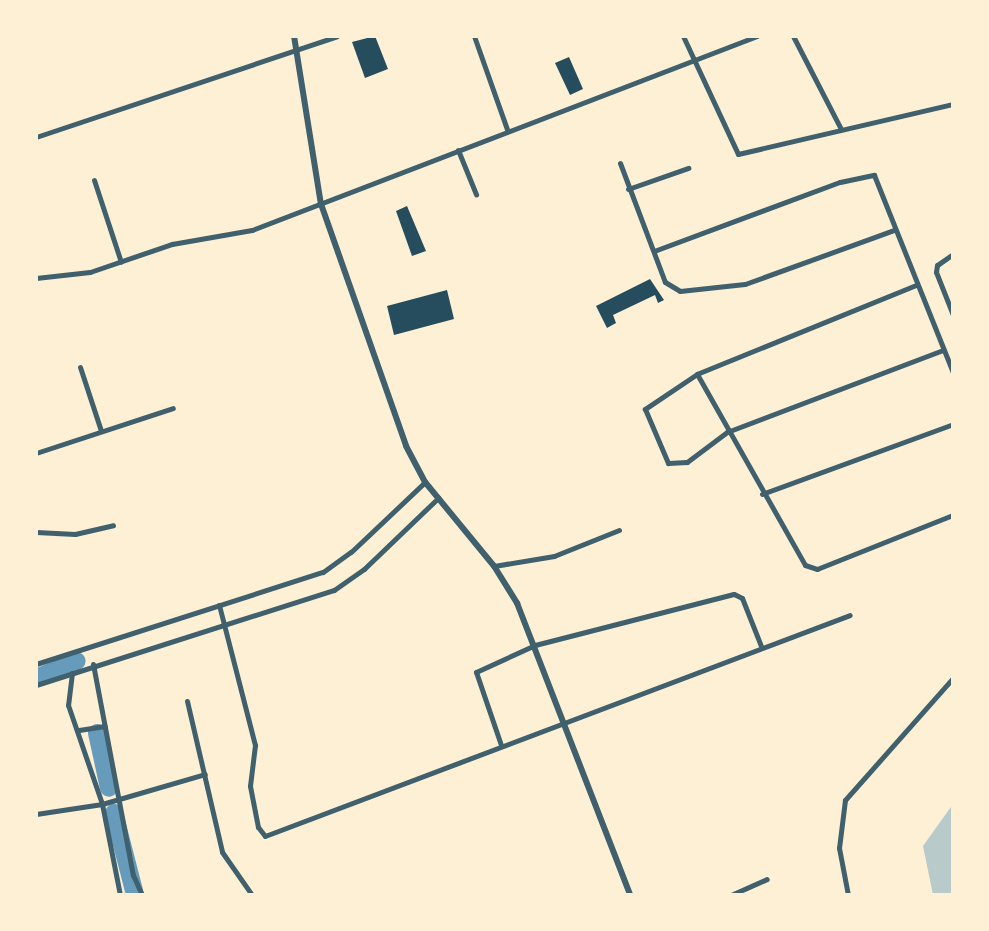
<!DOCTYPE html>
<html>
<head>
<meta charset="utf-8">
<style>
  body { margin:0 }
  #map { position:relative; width:989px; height:931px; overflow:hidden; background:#fdf0d5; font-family:Cabin,sans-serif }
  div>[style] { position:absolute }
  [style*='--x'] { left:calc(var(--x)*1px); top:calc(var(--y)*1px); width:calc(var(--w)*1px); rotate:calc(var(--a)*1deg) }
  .green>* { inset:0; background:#b9caca }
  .river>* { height:18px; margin:-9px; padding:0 9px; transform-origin:9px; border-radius:9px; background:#669bbc }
  .building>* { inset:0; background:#264d5e }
  .minor>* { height:5px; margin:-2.5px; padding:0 2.5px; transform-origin:2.5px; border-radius:2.5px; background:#3f606c }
  .tertiary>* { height:6px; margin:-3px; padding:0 3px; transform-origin:3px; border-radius:3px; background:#3f606c }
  span { translate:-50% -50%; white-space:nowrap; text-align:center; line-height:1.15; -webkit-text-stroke:8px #fdf0d5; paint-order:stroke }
  .frame { position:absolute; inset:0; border:38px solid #fdf0d5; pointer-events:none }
</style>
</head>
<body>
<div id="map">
  <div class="green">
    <i style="clip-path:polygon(953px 804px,953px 895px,933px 895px,923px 846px)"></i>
  </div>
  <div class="river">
    <i style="--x:36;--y:678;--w:44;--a:-22.5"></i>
    <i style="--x:97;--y:733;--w:56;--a:77.7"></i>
    <i style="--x:114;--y:813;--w:85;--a:75.6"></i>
  </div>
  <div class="building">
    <i style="clip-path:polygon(375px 36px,388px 69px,365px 78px,352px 42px)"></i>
    <i style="clip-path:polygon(569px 57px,583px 89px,570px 95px,555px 63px)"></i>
    <i style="clip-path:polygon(407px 206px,426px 251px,412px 256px,396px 211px)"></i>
    <i style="clip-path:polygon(650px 279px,664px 300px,658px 303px,655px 295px,613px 315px,616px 323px,607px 328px,596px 306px)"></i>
    <i style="clip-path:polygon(447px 290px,454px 319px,394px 335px,387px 306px)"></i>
  </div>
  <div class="minor">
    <i style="--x:474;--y:36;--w:99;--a:70.5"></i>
    <i style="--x:683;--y:36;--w:130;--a:65"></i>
    <i style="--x:738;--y:154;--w:221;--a:-13.1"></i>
    <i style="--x:793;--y:36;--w:105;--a:62.7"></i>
    <i style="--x:36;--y:137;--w:317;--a:-18.5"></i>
    <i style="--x:458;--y:150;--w:48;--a:67.8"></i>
    <i style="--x:620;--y:163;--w:127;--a:69.3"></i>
    <i style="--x:665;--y:282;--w:17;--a:31"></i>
    <i style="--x:680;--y:291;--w:65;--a:-6.1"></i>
    <i style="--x:745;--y:284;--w:158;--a:-19.9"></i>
    <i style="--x:94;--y:180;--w:86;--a:71.8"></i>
    <i style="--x:628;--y:189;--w:64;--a:-19.3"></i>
    <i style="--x:654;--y:251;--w:198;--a:-20.4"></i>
    <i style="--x:840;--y:182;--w:35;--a:-12"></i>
    <i style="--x:874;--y:175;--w:213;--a:68.2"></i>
    <i style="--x:953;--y:254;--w:19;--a:145"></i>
    <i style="--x:937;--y:265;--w:7;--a:98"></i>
    <i style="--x:936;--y:272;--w:46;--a:68.4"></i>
    <i style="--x:36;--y:278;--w:54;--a:-6.3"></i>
    <i style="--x:90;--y:272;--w:87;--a:-18.9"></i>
    <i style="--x:172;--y:244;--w:81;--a:-9.9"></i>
    <i style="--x:252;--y:230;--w:541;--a:-21.01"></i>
    <i style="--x:916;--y:285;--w:236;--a:157.9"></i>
    <i style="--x:697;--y:374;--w:219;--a:60.5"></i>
    <i style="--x:805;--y:565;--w:13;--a:18"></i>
    <i style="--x:817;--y:569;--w:146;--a:-21.7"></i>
    <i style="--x:80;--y:367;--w:67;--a:71.8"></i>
    <i style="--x:697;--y:374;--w:63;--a:146.1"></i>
    <i style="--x:645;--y:409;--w:59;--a:66.9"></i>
    <i style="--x:668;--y:463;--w:19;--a:-3"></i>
    <i style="--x:687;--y:462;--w:50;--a:-36.9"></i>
    <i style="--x:727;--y:432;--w:231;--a:-20.8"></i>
    <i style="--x:36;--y:453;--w:144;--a:-18.2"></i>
    <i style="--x:762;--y:494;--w:203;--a:-20.1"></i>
    <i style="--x:36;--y:532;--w:39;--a:3"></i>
    <i style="--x:75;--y:534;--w:39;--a:-13"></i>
    <i style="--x:494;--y:566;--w:61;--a:-9.5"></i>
    <i style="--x:554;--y:556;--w:70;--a:-21.8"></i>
    <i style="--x:219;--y:605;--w:145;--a:75.6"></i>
    <i style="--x:255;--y:745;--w:41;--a:97"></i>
    <i style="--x:250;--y:786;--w:42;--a:79"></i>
    <i style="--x:258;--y:827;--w:11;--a:52"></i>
    <i style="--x:265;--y:836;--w:625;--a:-20.7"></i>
    <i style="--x:36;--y:664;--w:301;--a:-17.8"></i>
    <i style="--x:323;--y:572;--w:34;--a:-36"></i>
    <i style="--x:351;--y:552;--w:102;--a:-43.4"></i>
    <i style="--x:93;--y:664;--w:215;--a:79.3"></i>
    <i style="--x:133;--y:875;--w:22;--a:66"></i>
    <i style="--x:72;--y:673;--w:32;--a:97"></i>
    <i style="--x:68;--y:705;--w:105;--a:71"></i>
    <i style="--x:102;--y:804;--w:93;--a:78.8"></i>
    <i style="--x:36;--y:685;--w:313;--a:-17.7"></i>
    <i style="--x:334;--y:590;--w:37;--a:-35"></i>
    <i style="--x:364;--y:569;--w:103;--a:-43.8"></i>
    <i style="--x:187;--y:701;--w:155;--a:76.9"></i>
    <i style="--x:222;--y:852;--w:52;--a:55.1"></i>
    <i style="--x:79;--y:730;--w:26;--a:-9"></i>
    <i style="--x:501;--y:745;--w:77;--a:-108.9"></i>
    <i style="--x:476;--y:672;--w:65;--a:-24.6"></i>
    <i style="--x:535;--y:645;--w:205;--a:-14.4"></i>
    <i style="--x:734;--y:594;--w:9;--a:27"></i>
    <i style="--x:742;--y:598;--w:52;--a:68.4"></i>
    <i style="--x:36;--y:814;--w:67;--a:-8.6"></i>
    <i style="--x:102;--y:804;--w:107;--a:-16.2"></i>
    <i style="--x:731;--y:895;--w:39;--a:-24"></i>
    <i style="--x:848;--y:895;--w:48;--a:-100.8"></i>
    <i style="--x:839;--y:848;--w:48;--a:-82.9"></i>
    <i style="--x:845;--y:800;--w:163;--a:-48.5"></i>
  </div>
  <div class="tertiary">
    <i style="--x:294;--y:36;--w:170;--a:80.9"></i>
    <i style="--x:321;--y:204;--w:256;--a:70.6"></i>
    <i style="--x:406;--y:446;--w:41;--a:62.2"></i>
    <i style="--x:425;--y:482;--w:109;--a:50.6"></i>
    <i style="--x:494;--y:566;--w:44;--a:58.1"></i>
    <i style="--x:517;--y:603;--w:313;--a:68.8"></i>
  </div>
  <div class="frame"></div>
</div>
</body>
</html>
